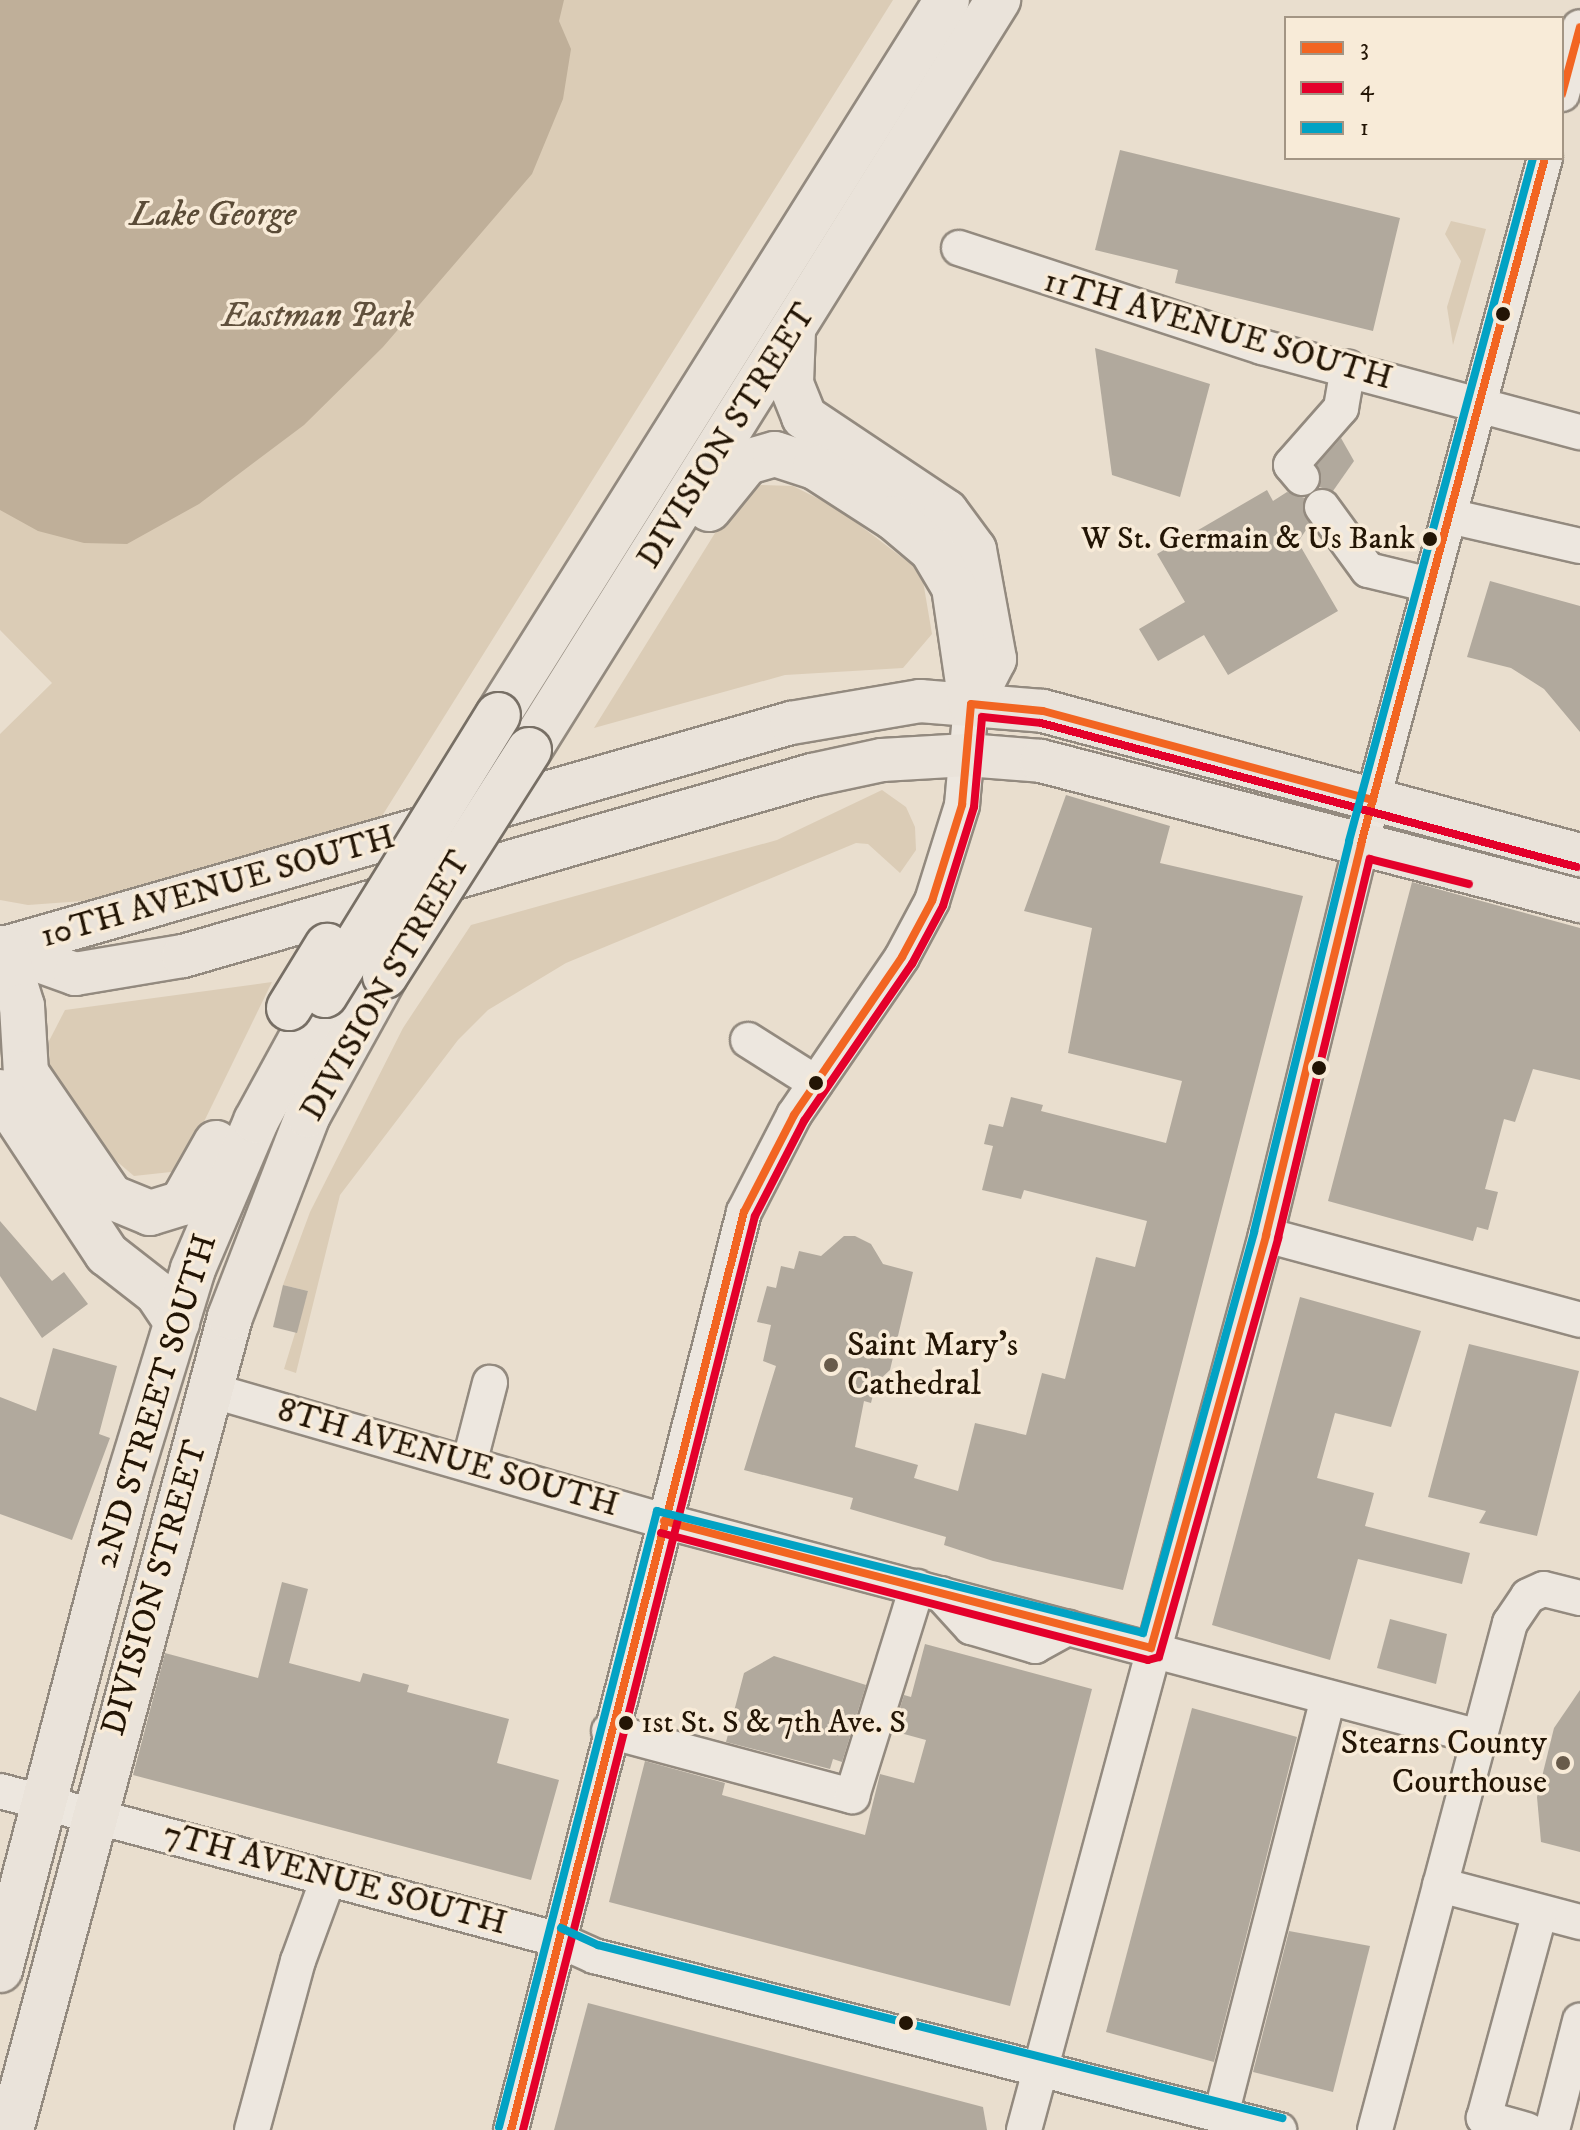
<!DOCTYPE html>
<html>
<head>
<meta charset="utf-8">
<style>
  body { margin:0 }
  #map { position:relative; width:1580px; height:2130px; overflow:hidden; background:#e9dece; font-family:"IM FELL DW Pica",serif }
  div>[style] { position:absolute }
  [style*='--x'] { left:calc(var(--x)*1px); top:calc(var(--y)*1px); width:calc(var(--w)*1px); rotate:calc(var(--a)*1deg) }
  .green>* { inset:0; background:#dbccb6 }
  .water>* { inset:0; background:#bfaf99 }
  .building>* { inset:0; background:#b1a99d }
  .roads { filter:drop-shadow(2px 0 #938a7f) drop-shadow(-2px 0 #938a7f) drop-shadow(0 2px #938a7f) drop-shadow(0 -2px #938a7f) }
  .minor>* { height:34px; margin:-17px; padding:0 17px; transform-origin:17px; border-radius:17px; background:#ede7df }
  .major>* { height:42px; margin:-21px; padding:0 21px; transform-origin:21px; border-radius:21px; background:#eae3da }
  .highway>* { height:44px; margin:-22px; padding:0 22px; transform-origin:22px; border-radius:22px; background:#eae3da }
  .bridges { filter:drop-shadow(2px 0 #776f65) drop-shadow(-2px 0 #776f65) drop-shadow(0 2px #776f65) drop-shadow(0 -2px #776f65) }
  .highway-bridge>* { height:44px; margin:-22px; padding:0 22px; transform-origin:22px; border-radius:22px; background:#eae3da }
  .bus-1>* { height:8px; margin:-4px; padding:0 4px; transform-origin:4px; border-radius:4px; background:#f26522 }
  .bus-2>* { height:8px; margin:-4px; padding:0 4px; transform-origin:4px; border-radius:4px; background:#e4002b }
  .bus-3>* { height:8px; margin:-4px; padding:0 4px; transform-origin:4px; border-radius:4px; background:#02a2c4 }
  .dots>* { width:22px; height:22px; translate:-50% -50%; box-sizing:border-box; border:4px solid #f8ebd8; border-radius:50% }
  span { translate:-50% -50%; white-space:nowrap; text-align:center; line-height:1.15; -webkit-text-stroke:7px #f8ebd8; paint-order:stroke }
  .bus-label { font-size:32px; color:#231505 }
  .right { translate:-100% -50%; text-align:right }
  .left { translate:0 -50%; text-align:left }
  .park-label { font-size:34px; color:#60503c; font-style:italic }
  .street-label { font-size:34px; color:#231505 }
  .poi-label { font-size:34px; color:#231505 }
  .water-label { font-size:36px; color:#5a4b37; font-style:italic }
  .legend { position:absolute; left:1284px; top:16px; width:280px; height:144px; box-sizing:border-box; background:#f8ebd8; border:2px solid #a39584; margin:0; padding:10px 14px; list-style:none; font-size:24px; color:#231505 }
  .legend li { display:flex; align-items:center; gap:16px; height:40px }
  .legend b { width:40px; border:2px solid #a39584 }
</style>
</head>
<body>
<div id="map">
  <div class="green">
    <i style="clip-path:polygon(0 0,893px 0,372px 832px,97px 900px,28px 905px,0 900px,0 734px,52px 683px,0 630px)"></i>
    <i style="clip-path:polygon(1451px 221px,1486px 229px,1453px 345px,1447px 307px,1461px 261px,1445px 234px)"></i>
    <i style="clip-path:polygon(761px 485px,793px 486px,837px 508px,912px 565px,923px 581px,932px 634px,903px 668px,785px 675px,594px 728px,738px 496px)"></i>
    <i style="clip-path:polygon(882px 790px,906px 807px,915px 827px,916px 850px,900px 873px,868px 844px,856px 843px,566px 963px,488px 1010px,458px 1040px,340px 1195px,296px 1373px,284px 1369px,308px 1291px,283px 1285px,310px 1212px,403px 1028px,471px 925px,777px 840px)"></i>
    <i style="clip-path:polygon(272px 982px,180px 1171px,134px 1176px,114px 1159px,50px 1071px,49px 1041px,65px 1010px)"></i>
  </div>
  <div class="water">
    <i style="clip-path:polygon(0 0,564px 0,559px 21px,571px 49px,563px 99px,532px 174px,383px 347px,304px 425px,199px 504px,127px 544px,84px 543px,38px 531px,0 510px)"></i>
  </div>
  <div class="building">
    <i style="clip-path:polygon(1120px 150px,1400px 218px,1373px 331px,1175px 283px,1178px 270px,1095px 250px)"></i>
    <i style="clip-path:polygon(1095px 348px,1210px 384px,1180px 497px,1112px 475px)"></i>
    <i style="clip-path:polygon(1341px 438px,1354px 461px,1333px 491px,1319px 487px,1317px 465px)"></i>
    <i style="clip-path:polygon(1267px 490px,1273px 501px,1287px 492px,1305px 498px,1310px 524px,1298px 542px,1338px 611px,1228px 675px,1204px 635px,1158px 661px,1139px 629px,1185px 602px,1157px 554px)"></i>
    <i style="clip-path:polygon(1490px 581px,1580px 606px,1580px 732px,1544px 689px,1511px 668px,1467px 657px)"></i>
    <i style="clip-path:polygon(1066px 795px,1170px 826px,1160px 863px,1303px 896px,1123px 1590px,993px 1561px,944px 1545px,946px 1537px,850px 1509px,853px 1498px,744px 1470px,776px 1366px,763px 1361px,771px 1325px,757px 1322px,767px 1286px,776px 1288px,781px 1266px,794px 1269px,799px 1251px,821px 1256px,844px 1236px,855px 1236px,871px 1244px,883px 1264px,913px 1272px,890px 1370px,876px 1383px,871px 1403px,864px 1401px,855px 1447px,918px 1465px,914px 1478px,958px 1491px,975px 1423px,1026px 1435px,1042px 1373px,1065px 1379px,1096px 1257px,1135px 1267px,1147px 1221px,1024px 1190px,1021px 1199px,982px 1190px,993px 1146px,984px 1144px,989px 1124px,1003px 1127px,1011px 1097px,1043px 1105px,1041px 1111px,1166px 1143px,1182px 1081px,1068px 1053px,1092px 928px,1024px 911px)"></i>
    <i style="clip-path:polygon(1412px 882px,1580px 928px,1580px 1080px,1533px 1069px,1515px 1122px,1504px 1119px,1485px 1189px,1498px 1192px,1488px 1230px,1477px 1227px,1473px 1241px,1328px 1201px)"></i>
    <i style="clip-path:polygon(0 1221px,52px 1281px,64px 1272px,88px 1304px,42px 1338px,0 1276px)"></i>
    <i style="clip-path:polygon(283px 1285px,308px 1291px,297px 1333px,273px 1327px)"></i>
    <i style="clip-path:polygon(1300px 1297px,1421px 1331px,1391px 1427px,1335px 1413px,1317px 1478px,1374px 1493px,1365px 1526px,1470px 1553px,1462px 1584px,1358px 1559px,1330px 1660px,1212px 1625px)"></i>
    <i style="clip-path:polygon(1469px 1344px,1579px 1371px,1537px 1536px,1479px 1523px,1486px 1511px,1428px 1497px)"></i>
    <i style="clip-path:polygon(53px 1348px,117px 1366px,99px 1434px,110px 1438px,72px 1540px,0 1514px,0 1397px,36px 1411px)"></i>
    <i style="clip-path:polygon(282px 1582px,308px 1589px,289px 1663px,360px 1682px,363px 1673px,409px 1685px,407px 1692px,509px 1719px,497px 1763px,559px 1780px,531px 1880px,133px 1775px,165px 1653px,258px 1678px)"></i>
    <i style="clip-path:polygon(1390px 1619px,1447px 1634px,1436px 1684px,1377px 1668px)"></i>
    <i style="clip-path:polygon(925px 1644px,1092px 1689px,1010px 2006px,609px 1902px,645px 1761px,725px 1783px,722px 1795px,865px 1835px,880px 1774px,914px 1783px,926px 1740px,893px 1731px,904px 1695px,911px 1697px)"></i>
    <i style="clip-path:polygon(774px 1656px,866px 1685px,842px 1762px,833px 1759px,830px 1769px,726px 1742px,744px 1673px)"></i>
    <i style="clip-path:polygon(1580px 1690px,1580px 1852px,1541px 1842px,1537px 1797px,1554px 1728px)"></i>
    <i style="clip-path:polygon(1192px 1708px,1297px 1737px,1214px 2062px,1106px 2032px)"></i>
    <i style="clip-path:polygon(1289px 1931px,1370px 1946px,1333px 2092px,1253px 2072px)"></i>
    <i style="clip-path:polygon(588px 2003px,983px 2107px,987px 2130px,554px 2130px)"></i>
  </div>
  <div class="roads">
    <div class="minor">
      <i style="--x:1562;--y:94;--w:69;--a:-75"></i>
      <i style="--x:959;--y:248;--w:319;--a:18.1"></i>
      <i style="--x:1262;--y:347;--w:329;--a:15"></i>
      <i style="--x:1302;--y:478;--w:17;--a:-130"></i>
      <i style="--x:1291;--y:465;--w:76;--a:-48.7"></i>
      <i style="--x:1341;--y:408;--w:41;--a:-80.1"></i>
      <i style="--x:1322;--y:507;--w:78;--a:53.9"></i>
      <i style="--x:1368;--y:570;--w:64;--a:13.6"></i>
      <i style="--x:1449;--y:516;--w:134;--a:12.9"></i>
      <i style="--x:748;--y:1040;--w:80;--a:32.3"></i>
      <i style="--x:1266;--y:1235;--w:325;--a:15.1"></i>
      <i style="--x:210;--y:1390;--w:473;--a:16.1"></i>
      <i style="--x:664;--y:1521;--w:843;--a:14.84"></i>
      <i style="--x:469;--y:1464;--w:84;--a:-75.5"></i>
      <i style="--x:941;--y:1594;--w:45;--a:47.7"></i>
      <i style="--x:971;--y:1627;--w:67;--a:16.5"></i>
      <i style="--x:1035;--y:1646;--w:38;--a:-29"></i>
      <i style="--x:609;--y:1731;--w:252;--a:15"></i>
      <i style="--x:852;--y:1796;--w:219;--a:-72.7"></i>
      <i style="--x:0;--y:1791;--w:575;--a:14.91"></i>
      <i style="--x:556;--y:1939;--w:42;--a:24.1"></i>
      <i style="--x:594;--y:1956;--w:707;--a:14.25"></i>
      <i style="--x:1440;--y:1885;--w:145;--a:14.8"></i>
      <i style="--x:1221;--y:2115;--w:431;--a:-75.6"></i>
      <i style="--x:252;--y:2130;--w:175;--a:-74.8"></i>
      <i style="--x:298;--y:1961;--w:87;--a:-69.9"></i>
      <i style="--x:511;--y:2130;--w:947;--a:-75.76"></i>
      <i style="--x:744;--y:1212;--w:109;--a:-62.7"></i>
      <i style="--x:794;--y:1115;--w:191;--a:-55.6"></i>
      <i style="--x:902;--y:957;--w:64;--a:-61.8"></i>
      <i style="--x:932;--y:901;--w:101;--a:-72.6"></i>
      <i style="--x:962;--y:805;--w:101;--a:-84.9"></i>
      <i style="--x:1024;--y:2130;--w:927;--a:-74.87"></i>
      <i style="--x:1266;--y:1235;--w:402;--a:-76.3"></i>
      <i style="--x:1361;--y:844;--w:710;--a:-74.99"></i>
      <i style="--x:1375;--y:2130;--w:525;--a:-75.09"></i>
      <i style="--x:1510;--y:1623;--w:32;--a:-56"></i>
      <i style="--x:1528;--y:1596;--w:17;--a:-24"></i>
      <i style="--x:1544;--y:1589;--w:37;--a:14"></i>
      <i style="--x:1527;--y:2130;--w:45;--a:-164.4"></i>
      <i style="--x:1484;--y:2118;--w:213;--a:-74.8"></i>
      <i style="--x:1552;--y:2130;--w:113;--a:-75.6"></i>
    </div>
    <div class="major">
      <i style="--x:0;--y:947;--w:80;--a:19.8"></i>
      <i style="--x:75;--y:974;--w:109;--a:-9.5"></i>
      <i style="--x:183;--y:956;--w:655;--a:-16.05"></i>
      <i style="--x:812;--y:775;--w:72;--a:-12.1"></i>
      <i style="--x:882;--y:760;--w:85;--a:-3.4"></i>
      <i style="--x:967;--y:755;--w:74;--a:4.6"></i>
      <i style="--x:1041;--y:761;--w:557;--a:14.56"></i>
      <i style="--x:4;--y:948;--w:819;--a:-15.96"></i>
      <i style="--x:791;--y:723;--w:131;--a:-9.7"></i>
      <i style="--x:920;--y:701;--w:123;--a:4.6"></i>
      <i style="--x:1043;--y:711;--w:556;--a:15.01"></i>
    </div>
    <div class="highway">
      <i style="--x:793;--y:331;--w:53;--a:92.2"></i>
      <i style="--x:791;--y:384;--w:35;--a:68"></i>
      <i style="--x:804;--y:417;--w:171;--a:33.8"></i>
      <i style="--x:946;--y:512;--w:47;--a:53.6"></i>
      <i style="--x:974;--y:550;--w:111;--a:79.6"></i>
      <i style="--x:994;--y:659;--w:51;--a:117.1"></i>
      <i style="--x:709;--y:509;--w:60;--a:-51"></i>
      <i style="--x:747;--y:462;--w:29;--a:-16"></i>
      <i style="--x:775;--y:454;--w:42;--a:18"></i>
      <i style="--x:815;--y:467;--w:94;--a:32.8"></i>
      <i style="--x:894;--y:518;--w:50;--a:40.1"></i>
      <i style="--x:932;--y:550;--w:43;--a:59.3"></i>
      <i style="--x:954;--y:587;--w:118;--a:81.7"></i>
      <i style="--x:498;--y:715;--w:844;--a:-57.87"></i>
      <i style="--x:529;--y:750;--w:885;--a:-57.98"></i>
      <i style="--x:4;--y:948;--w:61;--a:72.8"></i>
      <i style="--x:22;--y:1006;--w:67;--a:86.6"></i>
      <i style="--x:26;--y:1073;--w:150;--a:55.6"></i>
      <i style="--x:111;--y:1197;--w:42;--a:22.3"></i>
      <i style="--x:150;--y:1213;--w:34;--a:-17"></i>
      <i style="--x:182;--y:1203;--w:69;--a:-60.5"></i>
      <i style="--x:0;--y:1092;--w:194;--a:56.6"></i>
      <i style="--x:107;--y:1254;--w:63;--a:38"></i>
      <i style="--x:157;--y:1293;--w:36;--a:56"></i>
      <i style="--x:0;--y:1970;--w:512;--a:-75.28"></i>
      <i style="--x:130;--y:1475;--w:215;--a:-73"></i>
      <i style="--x:193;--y:1269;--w:161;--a:-66.9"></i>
      <i style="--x:256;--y:1121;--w:144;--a:-61.3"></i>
      <i style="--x:11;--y:2130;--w:842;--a:-74.92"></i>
      <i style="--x:230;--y:1317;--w:217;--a:-68.9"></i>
      <i style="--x:308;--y:1115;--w:159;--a:-61"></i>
    </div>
  </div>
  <div class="bridges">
    <div class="highway-bridge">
      <i style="--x:385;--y:976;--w:268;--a:-57.5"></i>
      <i style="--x:325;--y:995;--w:329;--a:-58.3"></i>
      <i style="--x:289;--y:1008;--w:73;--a:-58.5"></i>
    </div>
  </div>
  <div class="bus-1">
    <i style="--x:1562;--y:94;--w:69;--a:-75"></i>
    <i style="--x:664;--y:1521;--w:503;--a:14.62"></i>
    <i style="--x:1151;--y:1648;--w:429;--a:-74.4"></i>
    <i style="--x:1266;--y:1235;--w:402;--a:-76.3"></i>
    <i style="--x:1361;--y:844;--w:710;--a:-74.99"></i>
    <i style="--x:511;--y:2130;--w:947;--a:-75.76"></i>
    <i style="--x:744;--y:1212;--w:109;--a:-62.7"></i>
    <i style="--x:794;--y:1115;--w:191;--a:-55.6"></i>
    <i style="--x:902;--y:957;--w:64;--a:-61.8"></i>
    <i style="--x:932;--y:901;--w:101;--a:-72.6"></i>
    <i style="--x:962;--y:805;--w:101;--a:-84.9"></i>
    <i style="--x:971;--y:704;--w:72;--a:5.6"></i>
    <i style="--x:1043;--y:711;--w:342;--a:15.1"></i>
  </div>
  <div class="bus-2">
    <i style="--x:661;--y:1533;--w:503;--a:14.62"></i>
    <i style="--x:1148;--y:1660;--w:11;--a:-15"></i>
    <i style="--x:1159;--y:1657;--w:436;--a:-74.1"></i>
    <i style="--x:1278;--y:1238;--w:390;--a:-76.4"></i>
    <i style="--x:1370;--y:859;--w:102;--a:14.2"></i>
    <i style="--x:523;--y:2130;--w:943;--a:-75.76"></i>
    <i style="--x:755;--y:1216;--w:107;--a:-62.7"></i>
    <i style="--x:804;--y:1121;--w:191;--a:-55.5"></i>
    <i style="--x:912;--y:964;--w:66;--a:-61.9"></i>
    <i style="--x:943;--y:906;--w:104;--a:-72.6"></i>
    <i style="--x:974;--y:807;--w:90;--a:-84.9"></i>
    <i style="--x:982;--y:717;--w:59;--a:5.8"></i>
    <i style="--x:1041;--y:723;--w:555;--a:15.04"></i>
  </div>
  <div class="bus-3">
    <i style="--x:561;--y:1928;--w:41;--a:24.7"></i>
    <i style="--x:598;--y:1945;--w:706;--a:14.19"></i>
    <i style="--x:499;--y:2127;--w:636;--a:-75.61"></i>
    <i style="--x:657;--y:1511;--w:501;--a:14.09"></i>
    <i style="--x:1143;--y:1633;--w:416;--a:-74.5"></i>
    <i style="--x:1254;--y:1232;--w:402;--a:-76.3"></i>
    <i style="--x:1349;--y:841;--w:707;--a:-74.92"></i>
  </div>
  <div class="dots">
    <i style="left:1503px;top:314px;background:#231505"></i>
    <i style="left:1430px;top:539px;background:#231505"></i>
    <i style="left:1319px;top:1068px;background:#231505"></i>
    <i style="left:816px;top:1083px;background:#231505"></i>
    <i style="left:831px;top:1365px;background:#685b4b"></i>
    <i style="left:626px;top:1723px;background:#231505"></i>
    <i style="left:1563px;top:1763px;background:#685b4b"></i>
    <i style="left:906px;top:2023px;background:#231505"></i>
  </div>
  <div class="bus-label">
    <span class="right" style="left:1415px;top:539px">W St. Germain &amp; Us Bank</span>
    <span class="left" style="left:641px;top:1723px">1st St. S &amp; 7th Ave. S</span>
  </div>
  <div class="park-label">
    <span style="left:318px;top:317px">Eastman Park</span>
  </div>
  <div class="street-label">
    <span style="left:1218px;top:330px;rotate:16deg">11TH AVENUE SOUTH</span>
    <span style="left:727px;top:436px;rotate:-58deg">DIVISION STREET</span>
    <span style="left:218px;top:887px;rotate:-16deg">10TH AVENUE SOUTH</span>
    <span style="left:386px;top:986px;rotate:-60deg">DIVISION STREET</span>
    <span style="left:156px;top:1401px;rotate:-73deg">2ND STREET SOUTH</span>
    <span style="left:448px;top:1458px;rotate:16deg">8TH AVENUE SOUTH</span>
    <span style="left:155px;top:1588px;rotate:-74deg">DIVISION STREET</span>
    <span style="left:335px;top:1879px;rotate:15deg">7TH AVENUE SOUTH</span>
  </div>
  <div class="poi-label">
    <span class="left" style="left:847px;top:1365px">Saint Mary's<br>Cathedral</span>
    <span class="right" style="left:1547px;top:1763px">Stearns County<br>Courthouse</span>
  </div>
  <div class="water-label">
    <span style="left:213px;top:215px">Lake George</span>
  </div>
  <ul class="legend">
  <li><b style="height:10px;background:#f26522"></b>3</li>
  <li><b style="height:10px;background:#e4002b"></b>4</li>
  <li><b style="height:10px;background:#02a2c4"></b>1</li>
  </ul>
</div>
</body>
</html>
